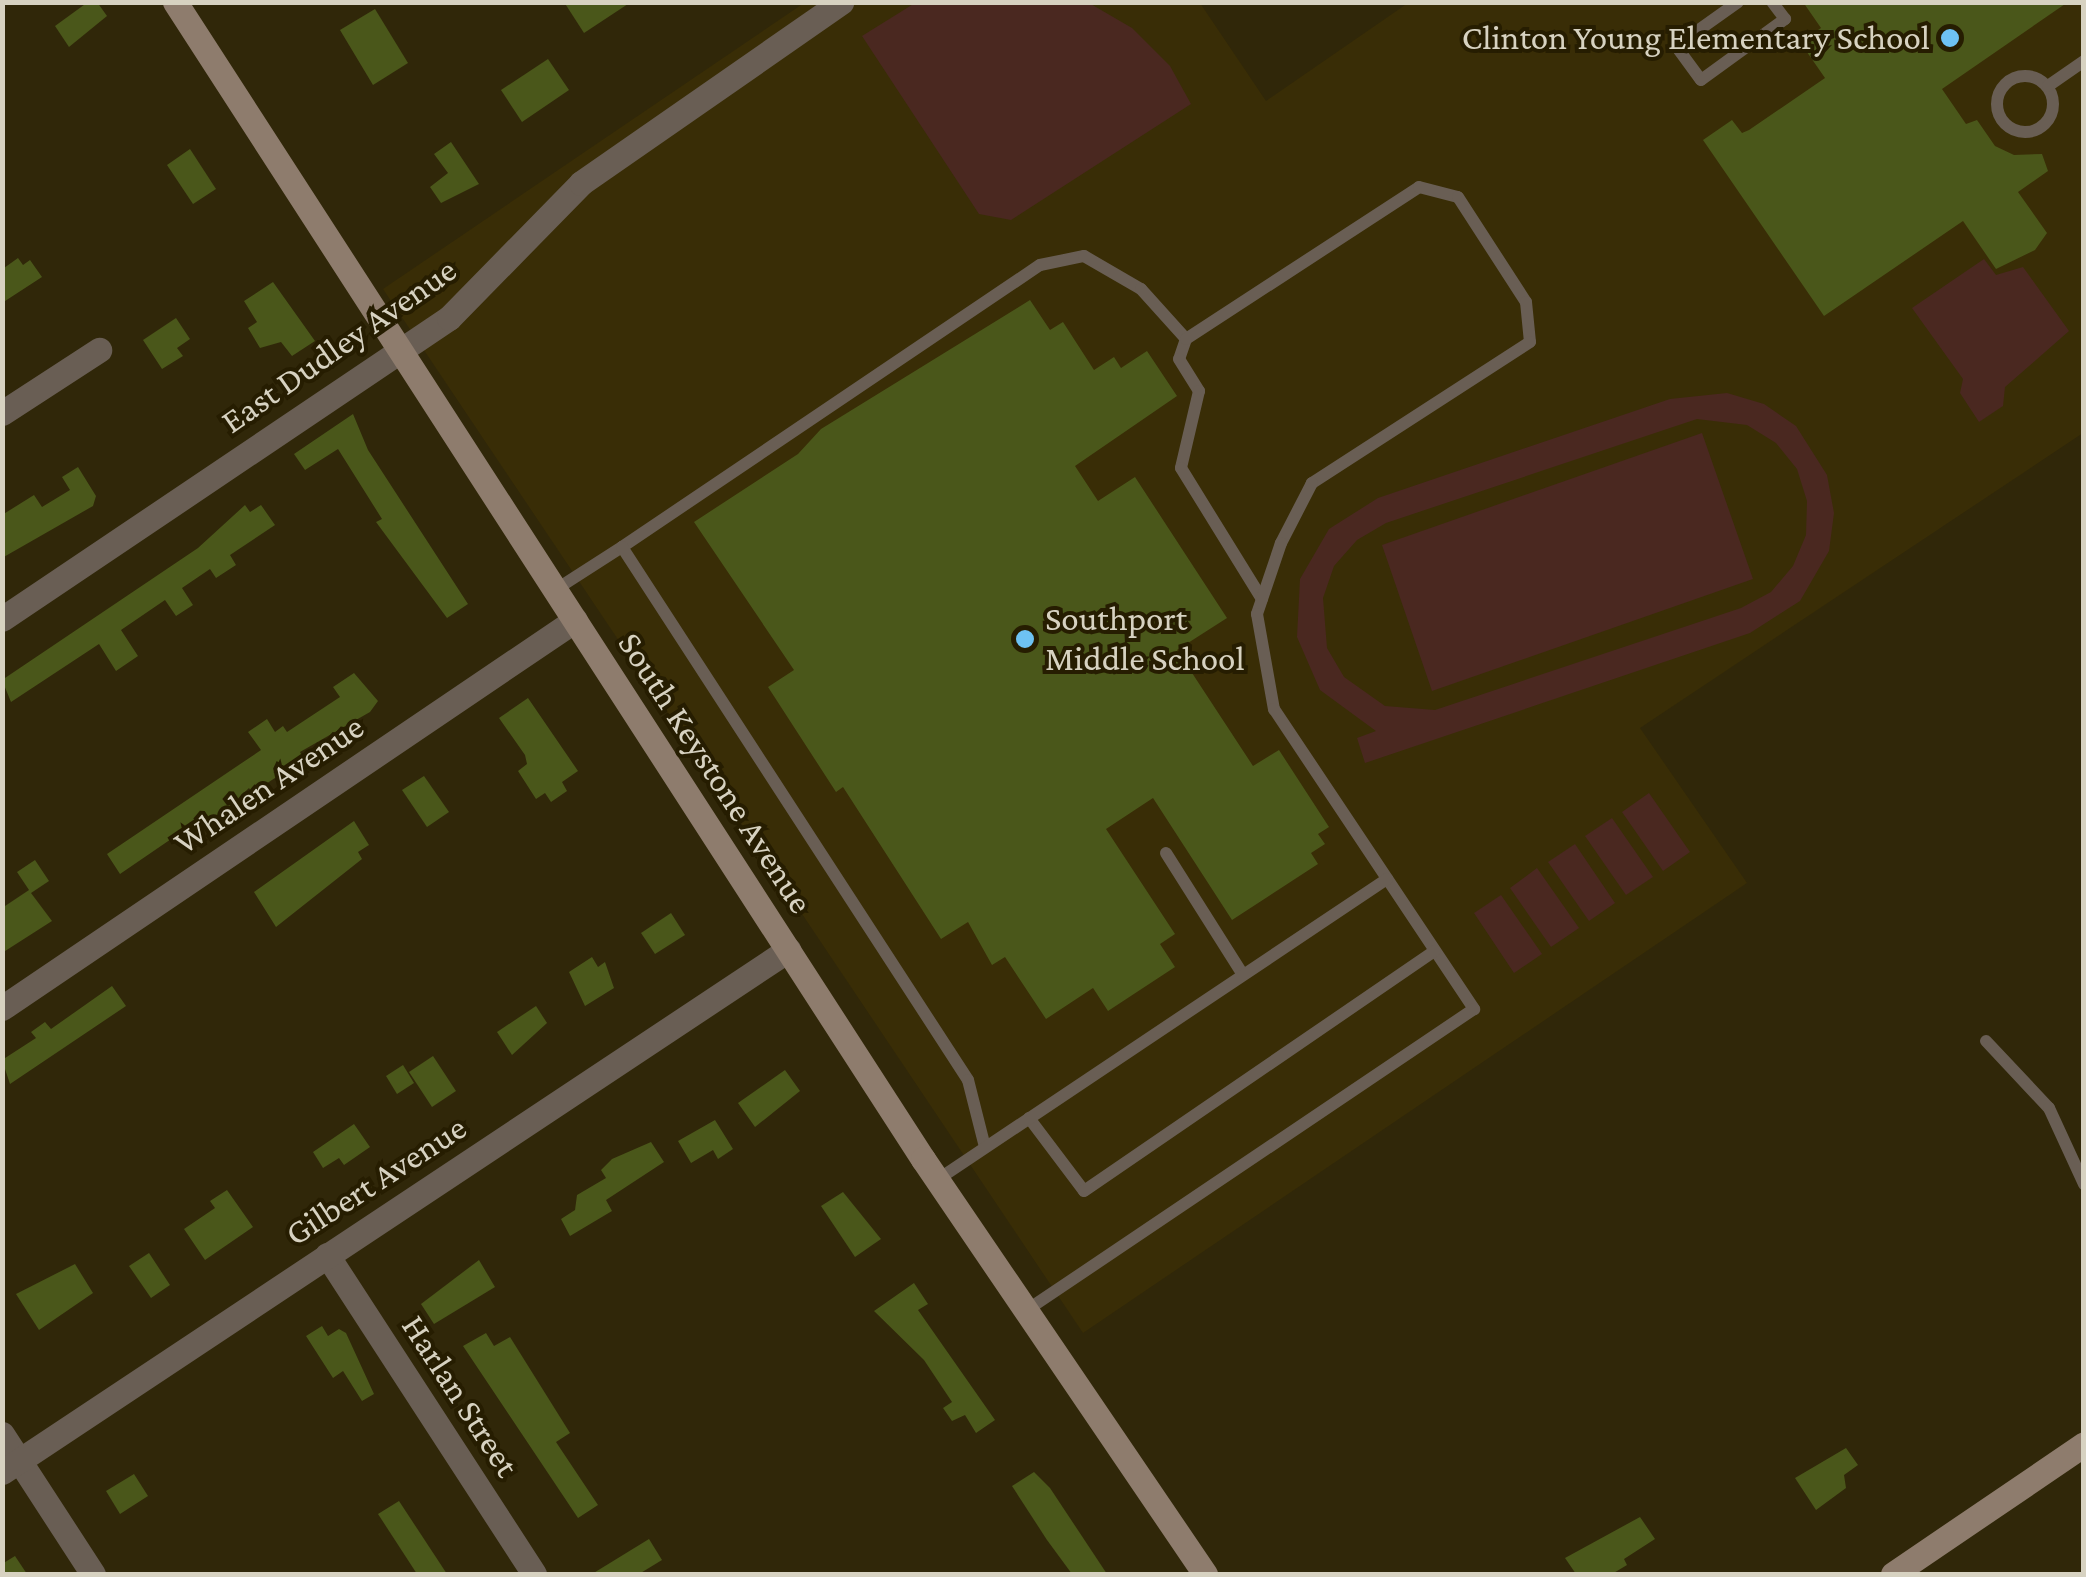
<!DOCTYPE html>
<html>
<head>
<meta charset="utf-8">
<style>
  body { margin:0 }
  #map { position:relative; width:2086px; height:1577px; overflow:hidden; background:#302709; font-family:"Crimson Pro",serif }
  div>[style] { position:absolute }
  [style*='--x'] { left:calc(var(--x)*1px); top:calc(var(--y)*1px); width:calc(var(--w)*1px); rotate:calc(var(--a)*1deg) }
  .built>* { inset:0; background:#392d06 }
  .green>* { inset:0; background:#4a2820 }
  .building>* { inset:0; background:#4a571a }
  .lane>* { height:12px; margin:-6px; padding:0 6px; transform-origin:6px; border-radius:6px; background:#695e54 }
  .lane>.ring { margin:-6px; padding:0; box-sizing:content-box; background:none; border:12px solid #695e54; border-radius:50% }
  .street>* { height:25px; margin:-12.5px; padding:0 12.5px; transform-origin:12.5px; border-radius:12.5px; background:#695e54 }
  .secondary>* { height:25px; margin:-12.5px; padding:0 12.5px; transform-origin:12.5px; border-radius:12.5px; background:#8e7c6d }
  .dots>* { width:28px; height:28px; translate:-50% -50%; box-sizing:border-box; border:5px solid #261d01; border-radius:50% }
  span { translate:-50% -50%; white-space:nowrap; text-align:center; line-height:1.15; -webkit-text-stroke:8px #261d01; paint-order:stroke }
  .poi-label { font-size:35px; color:#d7d2c1 }
  .right { translate:-100% -50%; text-align:right }
  .left { translate:0 -50%; text-align:left }
  .street-label { font-size:35px; color:#d7d2c1 }
  .frame { position:absolute; inset:0; border:5px solid #d7d2c1; pointer-events:none }
</style>
</head>
<body>
<div id="map">
  <div class="built">
    <i style="clip-path:polygon(804px 3px,1200px 3px,1266px 101px,1408px 3px,2083px 3px,2083px 433px,1640px 728px,1747px 883px,1083px 1333px,383px 289px)"></i>
  </div>
  <div class="green">
    <i style="clip-path:polygon(915px 3px,1089px 3px,1132px 28px,1170px 66px,1191px 104px,1011px 220px,979px 214px,862px 36px)"></i>
    <i style="clip-path:polygon(1984px 259px,1996px 275px,2023px 267px,2069px 331px,2005px 387px,2003px 406px,1979px 422px,1960px 393px,1963px 379px,1912px 308px)"></i>
    <i style="clip-path:polygon(evenodd,1727px 393px,1764px 404px,1796px 426px,1827px 475px,1834px 513px,1829px 551px,1800px 601px,1750px 633px,1365px 763px,1357px 738px,1376px 731px,1320px 690px,1297px 637px,1300px 579px,1329px 529px,1378px 498px,1670px 399px,1727px 393px,1697px 419px,1747px 425px,1776px 443px,1797px 469px,1807px 501px,1806px 535px,1793px 566px,1771px 592px,1741px 608px,1435px 710px,1385px 706px,1344px 677px,1327px 648px,1323px 598px,1334px 566px,1357px 540px,1386px 523px,1697px 419px)"></i>
    <i style="clip-path:polygon(1702px 433px,1753px 579px,1432px 691px,1382px 545px)"></i>
    <i style="clip-path:polygon(1649px 793px,1690px 852px,1663px 871px,1622px 812px)"></i>
    <i style="clip-path:polygon(1612px 818px,1653px 877px,1626px 895px,1585px 836px)"></i>
    <i style="clip-path:polygon(1575px 844px,1615px 903px,1589px 921px,1548px 862px)"></i>
    <i style="clip-path:polygon(1537px 868px,1579px 928px,1551px 947px,1510px 888px)"></i>
    <i style="clip-path:polygon(1501px 895px,1542px 954px,1514px 973px,1474px 913px)"></i>
  </div>
  <div class="building">
    <i style="clip-path:polygon(88px 2px,97px 2px,107px 16px,69px 47px,55px 26px)"></i>
    <i style="clip-path:polygon(564px 2px,631px 2px,584px 33px)"></i>
    <i style="clip-path:polygon(1803px 2px,2068px 2px,1942px 89px,1966px 124px,1977px 120px,1995px 146px,2014px 155px,2042px 154px,2048px 171px,2018px 192px,2047px 233px,2035px 250px,1996px 269px,1963px 221px,1824px 316px,1703px 140px,1732px 120px,1742px 133px,1749px 130px,1825px 78px,1800px 42px,1821px 28px)"></i>
    <i style="clip-path:polygon(375px 9px,408px 63px,373px 85px,340px 30px)"></i>
    <i style="clip-path:polygon(548px 59px,569px 90px,522px 122px,501px 90px)"></i>
    <i style="clip-path:polygon(451px 142px,479px 184px,441px 203px,430px 187px,448px 173px,434px 154px)"></i>
    <i style="clip-path:polygon(190px 149px,216px 189px,193px 204px,167px 165px)"></i>
    <i style="clip-path:polygon(18px 258px,23px 265px,30px 260px,42px 277px,2px 303px,4px 268px)"></i>
    <i style="clip-path:polygon(273px 282px,315px 341px,292px 356px,281px 342px,260px 348px,248px 328px,257px 322px,244px 301px)"></i>
    <i style="clip-path:polygon(1030px 300px,1050px 330px,1063px 322px,1094px 370px,1114px 357px,1121px 368px,1147px 351px,1177px 396px,1075px 466px,1098px 501px,1135px 477px,1227px 618px,1177px 650px,1253px 766px,1279px 750px,1329px 827px,1318px 834px,1325px 844px,1311px 853px,1318px 864px,1232px 920px,1153px 798px,1106px 829px,1175px 934px,1160px 944px,1175px 967px,1108px 1011px,1093px 988px,1046px 1019px,1005px 957px,992px 965px,968px 922px,941px 939px,843px 787px,836px 792px,768px 687px,794px 670px,694px 522px,798px 454px,821px 429px)"></i>
    <i style="clip-path:polygon(176px 318px,190px 339px,177px 348px,183px 356px,162px 369px,143px 340px)"></i>
    <i style="clip-path:polygon(353px 414px,368px 450px,468px 604px,447px 618px,376px 522px,382px 519px,338px 449px,305px 470px,294px 454px)"></i>
    <i style="clip-path:polygon(78px 467px,96px 496px,93px 506px,2px 558px,2px 515px,34px 495px,42px 507px,70px 490px,62px 477px)"></i>
    <i style="clip-path:polygon(245px 505px,250px 512px,261px 505px,275px 525px,230px 555px,236px 565px,216px 578px,210px 569px,182px 588px,193px 605px,176px 616px,165px 600px,121px 630px,138px 656px,116px 671px,99px 644px,11px 702px,2px 680px,198px 548px)"></i>
    <i style="clip-path:polygon(354px 673px,378px 701px,370px 712px,300px 752px,304px 759px,252px 793px,249px 788px,212px 823px,207px 816px,196px 822px,120px 874px,107px 854px,261px 750px,248px 732px,267px 719px,275px 732px,283px 726px,287px 732px,340px 697px,333px 687px)"></i>
    <i style="clip-path:polygon(528px 698px,578px 771px,562px 782px,567px 791px,551px 802px,545px 793px,536px 799px,518px 771px,527px 764px,525px 755px,499px 718px)"></i>
    <i style="clip-path:polygon(424px 776px,449px 812px,427px 827px,402px 790px)"></i>
    <i style="clip-path:polygon(354px 821px,369px 845px,358px 852px,362px 859px,276px 927px,254px 892px)"></i>
    <i style="clip-path:polygon(35px 860px,49px 881px,31px 893px,52px 921px,2px 953px,2px 908px,29px 890px,17px 872px)"></i>
    <i style="clip-path:polygon(671px 913px,685px 935px,655px 954px,641px 933px)"></i>
    <i style="clip-path:polygon(592px 957px,598px 967px,605px 962px,614px 988px,585px 1006px,569px 972px)"></i>
    <i style="clip-path:polygon(112px 986px,126px 1006px,10px 1084px,2px 1060px,36px 1038px,31px 1032px,45px 1022px,51px 1029px)"></i>
    <i style="clip-path:polygon(536px 1006px,547px 1023px,512px 1055px,497px 1032px)"></i>
    <i style="clip-path:polygon(433px 1056px,456px 1091px,432px 1107px,409px 1072px)"></i>
    <i style="clip-path:polygon(403px 1065px,414px 1083px,397px 1094px,386px 1076px)"></i>
    <i style="clip-path:polygon(785px 1070px,800px 1091px,755px 1127px,738px 1103px)"></i>
    <i style="clip-path:polygon(715px 1120px,733px 1149px,718px 1159px,713px 1150px,691px 1163px,678px 1141px)"></i>
    <i style="clip-path:polygon(354px 1124px,370px 1147px,344px 1165px,339px 1158px,323px 1168px,313px 1152px)"></i>
    <i style="clip-path:polygon(651px 1142px,664px 1162px,606px 1200px,612px 1211px,570px 1236px,561px 1219px,575px 1210px,577px 1195px,606px 1178px,601px 1170px,612px 1159px)"></i>
    <i style="clip-path:polygon(227px 1190px,253px 1227px,205px 1260px,184px 1229px,215px 1208px,210px 1201px)"></i>
    <i style="clip-path:polygon(843px 1192px,881px 1239px,855px 1257px,821px 1206px)"></i>
    <i style="clip-path:polygon(149px 1253px,170px 1285px,151px 1298px,129px 1266px)"></i>
    <i style="clip-path:polygon(479px 1260px,495px 1287px,434px 1324px,421px 1304px)"></i>
    <i style="clip-path:polygon(75px 1264px,93px 1293px,39px 1330px,16px 1294px)"></i>
    <i style="clip-path:polygon(914px 1283px,928px 1304px,918px 1310px,995px 1420px,976px 1433px,965px 1415px,952px 1421px,943px 1408px,952px 1402px,924px 1360px,874px 1311px)"></i>
    <i style="clip-path:polygon(322px 1326px,328px 1336px,339px 1329px,346px 1333px,374px 1394px,362px 1401px,343px 1371px,333px 1378px,306px 1336px)"></i>
    <i style="clip-path:polygon(486px 1333px,494px 1346px,510px 1337px,570px 1433px,556px 1442px,598px 1505px,578px 1518px,463px 1346px)"></i>
    <i style="clip-path:polygon(1846px 1448px,1858px 1465px,1844px 1475px,1846px 1488px,1816px 1510px,1795px 1478px)"></i>
    <i style="clip-path:polygon(1034px 1472px,1050px 1488px,1107px 1574px,1072px 1574px,1047px 1540px,1012px 1486px)"></i>
    <i style="clip-path:polygon(134px 1474px,148px 1496px,120px 1514px,106px 1491px)"></i>
    <i style="clip-path:polygon(399px 1501px,447px 1574px,417px 1574px,378px 1514px)"></i>
    <i style="clip-path:polygon(1640px 1517px,1655px 1539px,1624px 1559px,1627px 1565px,1612px 1574px,1576px 1574px,1565px 1558px)"></i>
    <i style="clip-path:polygon(649px 1539px,662px 1560px,639px 1574px,592px 1574px)"></i>
    <i style="clip-path:polygon(15px 1556px,27px 1574px,2px 1574px,2px 1564px)"></i>
  </div>
  <div class="lane">
    <i style="--x:1738;--y:2;--w:76;--a:144.6"></i>
    <i style="--x:1676;--y:46;--w:42;--a:53.7"></i>
    <i style="--x:1701;--y:80;--w:104;--a:-36"></i>
    <i style="--x:1785;--y:19;--w:21;--a:-127"></i>
    <i class="ring" style="left:1997px;top:76px;width:44px;height:44px"></i>
    <i style="--x:2048;--y:86;--w:44;--a:-34.8"></i>
    <i style="--x:1186;--y:339;--w:21;--a:109"></i>
    <i style="--x:1179;--y:359;--w:38;--a:58"></i>
    <i style="--x:1199;--y:391;--w:79;--a:103.2"></i>
    <i style="--x:1181;--y:468;--w:154;--a:58.3"></i>
    <i style="--x:622;--y:547;--w:504;--a:-34.01"></i>
    <i style="--x:1040;--y:265;--w:45;--a:-11.6"></i>
    <i style="--x:1084;--y:256;--w:66;--a:30.1"></i>
    <i style="--x:1141;--y:289;--w:67;--a:48"></i>
    <i style="--x:1186;--y:339;--w:278;--a:-33.1"></i>
    <i style="--x:1419;--y:187;--w:40;--a:14.4"></i>
    <i style="--x:1458;--y:197;--w:125;--a:57.1"></i>
    <i style="--x:1526;--y:302;--w:40;--a:84.3"></i>
    <i style="--x:1530;--y:342;--w:260;--a:147.1"></i>
    <i style="--x:1312;--y:483;--w:68;--a:117.3"></i>
    <i style="--x:1281;--y:543;--w:75;--a:108.7"></i>
    <i style="--x:1257;--y:614;--w:97;--a:79.9"></i>
    <i style="--x:1274;--y:709;--w:361;--a:56.3"></i>
    <i style="--x:1474;--y:1009;--w:539;--a:146.04"></i>
    <i style="--x:555;--y:590;--w:80;--a:-32.7"></i>
    <i style="--x:622;--y:547;--w:635;--a:57.01"></i>
    <i style="--x:968;--y:1080;--w:69;--a:75.8"></i>
    <i style="--x:1166;--y:853;--w:144;--a:57.7"></i>
    <i style="--x:1986;--y:1041;--w:92;--a:46.8"></i>
    <i style="--x:2049;--y:1108;--w:84;--a:65.3"></i>
    <i style="--x:1029;--y:1118;--w:91;--a:53"></i>
    <i style="--x:1084;--y:1191;--w:425;--a:-34.4"></i>
    <i style="--x:940;--y:1178;--w:538;--a:-33.78"></i>
  </div>
  <div class="street">
    <i style="--x:2;--y:413;--w:116;--a:-33"></i>
    <i style="--x:2;--y:619;--w:539;--a:-33.96"></i>
    <i style="--x:449;--y:318;--w:189;--a:-45.6"></i>
    <i style="--x:581;--y:183;--w:317;--a:-34.8"></i>
    <i style="--x:2;--y:1008;--w:692;--a:-34.1"></i>
    <i style="--x:327;--y:1255;--w:380;--a:57"></i>
    <i style="--x:2;--y:1434;--w:167;--a:57"></i>
    <i style="--x:2;--y:1472;--w:944;--a:-33.59"></i>
  </div>
  <div class="secondary">
    <i style="--x:175;--y:2;--w:1378;--a:57.12"></i>
    <i style="--x:923;--y:1159;--w:502;--a:55.8"></i>
    <i style="--x:1893;--y:1574;--w:231;--a:-34.2"></i>
  </div>
  <div class="dots">
    <i style="left:1950px;top:38px;background:#6ec2f3"></i>
    <i style="left:1025px;top:639px;background:#6ec2f3"></i>
  </div>
  <div class="poi-label">
    <span class="right" style="left:1930px;top:38px">Clinton Young Elementary School</span>
    <span class="left" style="left:1045px;top:639px">Southport<br>Middle School</span>
  </div>
  <div class="street-label">
    <span style="left:339px;top:346px;rotate:-35deg">East Dudley Avenue</span>
    <span style="left:715px;top:773px;rotate:57deg">South Keystone Avenue</span>
    <span style="left:269px;top:785px;rotate:-34deg">Whalen Avenue</span>
    <span style="left:376px;top:1181px;rotate:-33deg">Gilbert Avenue</span>
    <span style="left:460px;top:1396px;rotate:57deg">Harlan Street</span>
  </div>
  <div class="frame"></div>
</div>
</body>
</html>
